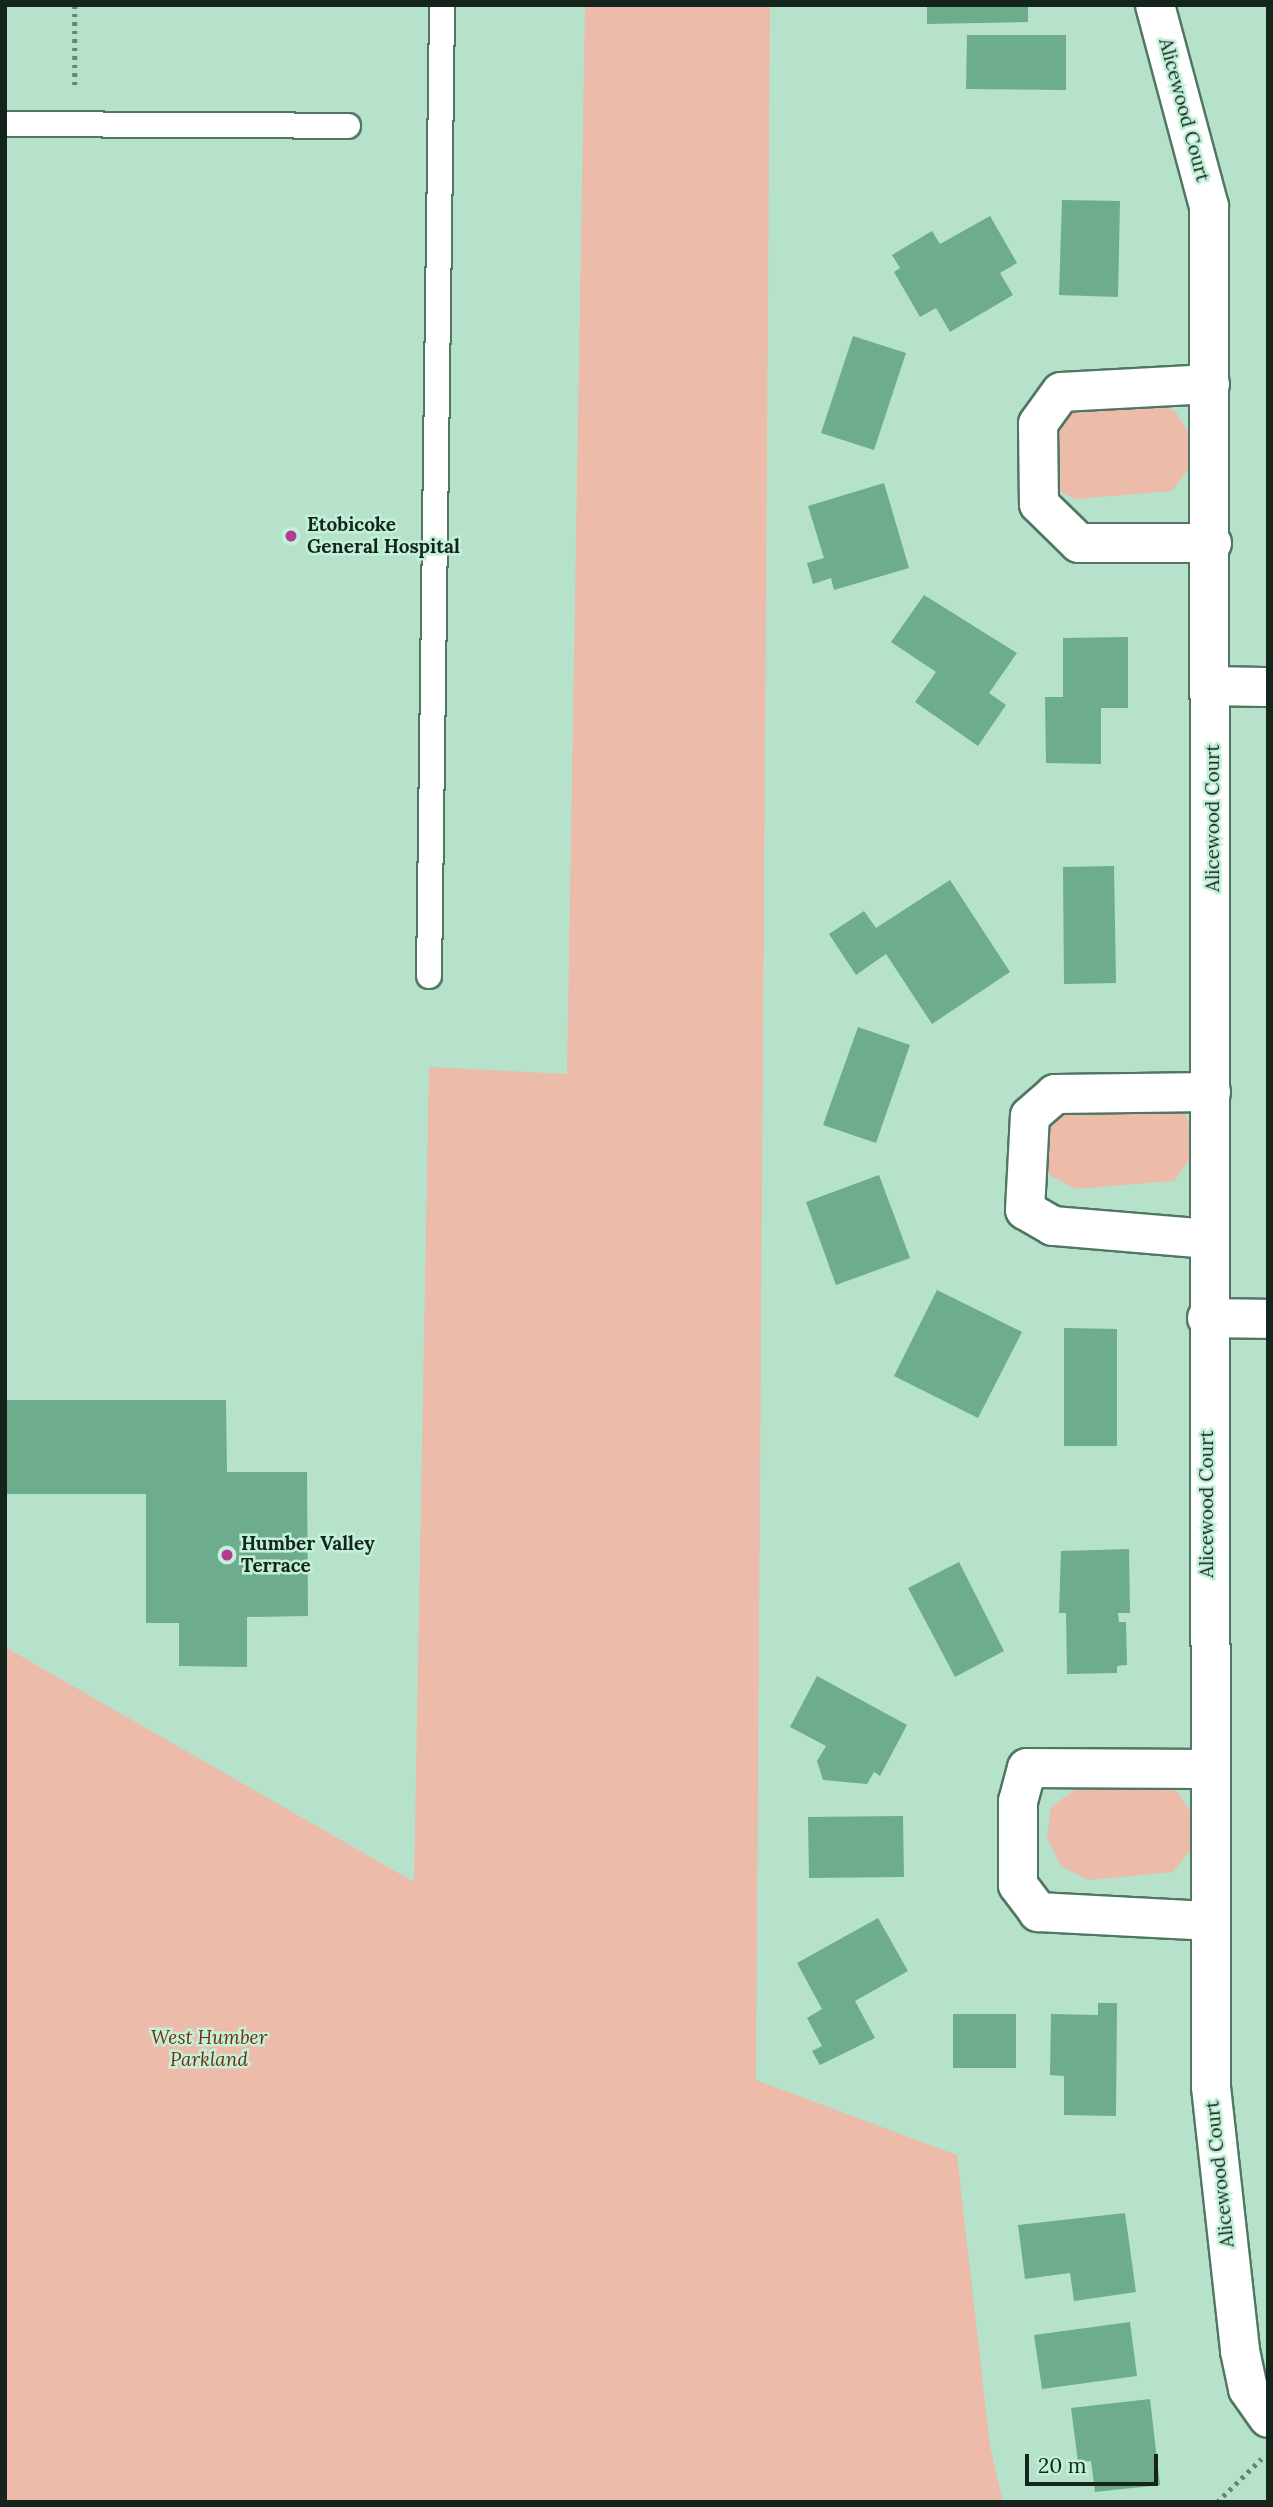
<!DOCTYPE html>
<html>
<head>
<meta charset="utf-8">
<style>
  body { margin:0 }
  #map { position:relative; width:1273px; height:2507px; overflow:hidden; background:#b6e2cb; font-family:Lora,serif }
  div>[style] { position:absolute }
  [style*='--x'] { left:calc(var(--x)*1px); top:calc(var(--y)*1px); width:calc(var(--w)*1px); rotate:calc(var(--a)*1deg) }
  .green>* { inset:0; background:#ecbba9 }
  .building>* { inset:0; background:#6dac8c }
  .path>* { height:4.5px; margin-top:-2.25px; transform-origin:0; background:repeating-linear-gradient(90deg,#668575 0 3.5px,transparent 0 8.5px) }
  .roads { filter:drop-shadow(2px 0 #4f7762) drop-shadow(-2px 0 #4f7762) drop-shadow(0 2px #4f7762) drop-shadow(0 -2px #4f7762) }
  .service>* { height:24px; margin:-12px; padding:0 12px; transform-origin:12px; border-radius:12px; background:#fff }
  .minor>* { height:38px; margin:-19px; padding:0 19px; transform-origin:19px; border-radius:19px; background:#fff }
  .dots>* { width:19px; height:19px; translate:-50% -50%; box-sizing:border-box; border:4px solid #c3f0d8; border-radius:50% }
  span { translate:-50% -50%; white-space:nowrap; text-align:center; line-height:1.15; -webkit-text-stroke:5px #c3f0d8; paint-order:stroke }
  .street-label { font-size:19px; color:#14251c }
  .poi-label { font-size:19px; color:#14251c; font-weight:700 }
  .left { translate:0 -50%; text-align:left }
  .park-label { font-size:19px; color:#752c0b; font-style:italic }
  .frame { position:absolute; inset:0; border:7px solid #14251c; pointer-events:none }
  .scale { position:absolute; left:1025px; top:2454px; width:133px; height:32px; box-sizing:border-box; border:4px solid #14251c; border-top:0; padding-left:9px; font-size:21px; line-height:24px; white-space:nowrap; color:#14251c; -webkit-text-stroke:5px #c3f0d8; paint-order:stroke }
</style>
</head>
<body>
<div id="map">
  <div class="green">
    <i style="clip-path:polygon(585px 5px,770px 5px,756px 2080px,957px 2155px,990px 2446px,1003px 2502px,5px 2502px,5px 1647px,414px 1882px,429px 1067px,567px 1074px)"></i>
    <i style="clip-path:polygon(1080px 399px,1146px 399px,1175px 411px,1191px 436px,1190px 467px,1172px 491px,1076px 499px,1049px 487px,1038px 430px)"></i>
    <i style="clip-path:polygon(1082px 1089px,1176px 1101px,1192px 1126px,1192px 1156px,1174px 1181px,1076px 1189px,1049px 1175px,1035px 1148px,1039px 1118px)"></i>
    <i style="clip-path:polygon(1090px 1779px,1150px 1779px,1178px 1792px,1194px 1818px,1192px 1848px,1173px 1872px,1088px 1880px,1061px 1866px,1047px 1838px,1051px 1807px)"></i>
  </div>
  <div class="building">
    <i style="clip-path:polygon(927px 5px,1028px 5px,1028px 22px,927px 24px)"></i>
    <i style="clip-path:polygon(967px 35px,1066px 35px,1066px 90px,966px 89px)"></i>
    <i style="clip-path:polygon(1062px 200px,1120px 201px,1118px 297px,1059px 295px)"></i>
    <i style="clip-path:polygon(990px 216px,1017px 263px,1000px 273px,1013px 295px,950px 332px,936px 308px,920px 317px,894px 272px,900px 268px,892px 255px,932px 231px,940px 244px)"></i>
    <i style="clip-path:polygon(853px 336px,906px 353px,874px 450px,821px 433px)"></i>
    <i style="clip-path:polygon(884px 483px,909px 568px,834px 590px,831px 578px,813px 584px,807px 563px,824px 558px,808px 506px)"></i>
    <i style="clip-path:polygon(924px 595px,1017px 653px,989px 693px,1006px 705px,978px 746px,915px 702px,936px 672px,891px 642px)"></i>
    <i style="clip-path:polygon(1128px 637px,1128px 708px,1101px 708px,1101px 764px,1046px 763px,1045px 697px,1063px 697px,1063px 638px)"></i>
    <i style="clip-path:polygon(1114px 866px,1116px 983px,1064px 984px,1063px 867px)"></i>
    <i style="clip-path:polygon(950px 880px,1010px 972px,932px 1024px,886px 954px,856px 975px,829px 934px,864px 911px,876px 928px)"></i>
    <i style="clip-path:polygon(858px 1027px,910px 1045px,876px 1143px,823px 1125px)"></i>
    <i style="clip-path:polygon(879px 1175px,910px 1258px,836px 1285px,806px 1202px)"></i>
    <i style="clip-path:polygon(937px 1290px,1022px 1332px,978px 1418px,894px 1376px)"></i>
    <i style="clip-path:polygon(1064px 1328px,1117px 1329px,1117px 1446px,1064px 1446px)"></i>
    <i style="clip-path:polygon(5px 1400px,226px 1400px,227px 1472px,307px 1472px,308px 1616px,247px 1617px,247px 1667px,179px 1666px,179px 1623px,146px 1623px,146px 1494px,5px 1494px)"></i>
    <i style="clip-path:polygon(1129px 1549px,1130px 1613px,1118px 1613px,1119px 1622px,1126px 1622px,1127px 1665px,1117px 1666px,1117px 1673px,1067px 1674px,1066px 1613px,1059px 1613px,1061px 1551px)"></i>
    <i style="clip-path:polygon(959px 1562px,1004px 1651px,955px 1677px,908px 1588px)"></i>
    <i style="clip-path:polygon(817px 1676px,907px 1725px,880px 1776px,874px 1772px,867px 1784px,823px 1780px,817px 1761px,826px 1746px,790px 1727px)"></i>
    <i style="clip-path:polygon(903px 1816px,904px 1877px,809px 1878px,808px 1817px)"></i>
    <i style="clip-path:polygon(878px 1918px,908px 1971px,855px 2001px,875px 2038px,820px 2065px,812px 2051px,822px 2046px,807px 2018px,822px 2009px,797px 1963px)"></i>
    <i style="clip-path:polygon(1098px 2003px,1117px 2003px,1116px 2116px,1064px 2115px,1064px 2076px,1050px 2075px,1051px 2014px,1098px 2015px)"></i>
    <i style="clip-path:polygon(953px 2014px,1016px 2014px,1016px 2068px,953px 2068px)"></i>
    <i style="clip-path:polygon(1125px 2213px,1136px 2292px,1074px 2301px,1070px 2273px,1025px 2279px,1018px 2225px)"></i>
    <i style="clip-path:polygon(1130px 2322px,1137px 2376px,1042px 2389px,1034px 2335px)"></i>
    <i style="clip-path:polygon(1150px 2399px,1160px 2485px,1095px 2492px,1091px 2461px,1078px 2462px,1071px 2408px)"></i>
  </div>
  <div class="path">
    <i style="--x:75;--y:5;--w:83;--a:90"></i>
    <i style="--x:1217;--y:2502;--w:62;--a:-44.3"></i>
  </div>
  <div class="roads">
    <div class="service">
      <i style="--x:5;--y:124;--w:343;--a:0.3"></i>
      <i style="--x:429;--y:976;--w:971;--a:-89.23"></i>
    </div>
    <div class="minor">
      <i style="--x:1155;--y:5;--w:208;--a:75"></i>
      <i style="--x:1209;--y:206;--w:1881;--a:89.94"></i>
      <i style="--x:1211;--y:2087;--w:266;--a:83.7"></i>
      <i style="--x:1240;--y:2351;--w:39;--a:78"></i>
      <i style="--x:1248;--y:2389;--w:35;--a:55"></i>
      <i style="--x:1210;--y:384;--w:149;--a:176.9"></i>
      <i style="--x:1061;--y:392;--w:39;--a:126"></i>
      <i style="--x:1038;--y:424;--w:80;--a:89.3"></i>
      <i style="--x:1039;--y:504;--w:56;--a:44.3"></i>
      <i style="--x:1079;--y:543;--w:133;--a:0"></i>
      <i style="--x:1214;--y:686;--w:54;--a:1.1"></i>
      <i style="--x:1209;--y:1239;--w:157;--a:-175.2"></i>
      <i style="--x:1053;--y:1226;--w:32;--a:-150"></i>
      <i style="--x:1025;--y:1210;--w:94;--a:-87"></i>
      <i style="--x:1030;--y:1116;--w:33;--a:-41"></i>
      <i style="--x:1055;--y:1094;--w:156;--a:-0.7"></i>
      <i style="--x:1207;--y:1318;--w:61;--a:0.9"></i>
      <i style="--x:1207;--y:1769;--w:180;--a:-179.7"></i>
      <i style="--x:1027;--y:1768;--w:34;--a:105"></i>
      <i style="--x:1018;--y:1801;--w:84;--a:90"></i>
      <i style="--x:1018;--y:1885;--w:34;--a:53"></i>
      <i style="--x:1038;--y:1912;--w:170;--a:3"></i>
    </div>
  </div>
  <div class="dots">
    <i style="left:291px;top:536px;background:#b43b90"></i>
    <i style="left:227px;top:1555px;background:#b43b90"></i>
  </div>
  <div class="street-label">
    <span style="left:1184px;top:110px;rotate:75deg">Alicewood Court</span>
    <span style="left:1213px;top:818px;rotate:-90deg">Alicewood Court</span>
    <span style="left:1207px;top:1504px;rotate:-90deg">Alicewood Court</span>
    <span style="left:1220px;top:2174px;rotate:-96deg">Alicewood Court</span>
  </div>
  <div class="poi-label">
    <span class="left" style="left:307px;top:536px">Etobicoke<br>General Hospital</span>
    <span class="left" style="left:241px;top:1555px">Humber Valley<br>Terrace</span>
  </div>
  <div class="park-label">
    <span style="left:209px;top:2049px">West Humber<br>Parkland</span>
  </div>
  <div class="frame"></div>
  <div class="scale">20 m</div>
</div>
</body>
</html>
